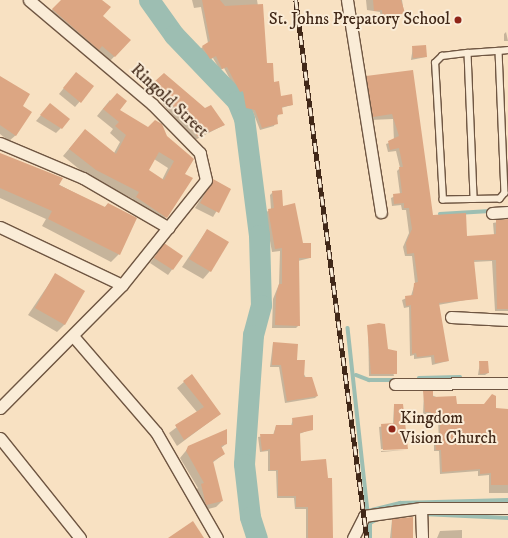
<!DOCTYPE html>
<html>
<head>
<meta charset="utf-8">
<style>
  body { margin:0 }
  #map { position:relative; width:508px; height:538px; overflow:hidden; background:#f8e1c2; font-family:"IM FELL DW Pica",serif }
  div>[style] { position:absolute }
  [style*='--x'] { left:calc(var(--x)*1px); top:calc(var(--y)*1px); width:calc(var(--w)*1px); rotate:calc(var(--a)*1deg) }
  .shadow>* { inset:0; background:#0003 }
  .stream>* { height:3.5px; margin:-1.75px; padding:0 1.75px; transform-origin:1.75px; border-radius:1.75px; background:#9dbeb2 }
  .river>* { height:21px; margin:-10.5px; padding:0 10.5px; transform-origin:10.5px; border-radius:10.5px; background:#9dbeb2 }
  .building>* { inset:0; background:#dca683 }
  .roads { filter:drop-shadow(1px 0 #6f5642) drop-shadow(-1px 0 #6f5642) drop-shadow(0 1px #6f5642) drop-shadow(0 -1px #6f5642) }
  .service>* { height:5.5px; margin:-2.75px; padding:0 2.75px; transform-origin:2.75px; border-radius:2.75px; background:#faecd7 }
  .minor>* { height:11px; margin:-5.5px; padding:0 5.5px; transform-origin:5.5px; border-radius:5.5px; background:#faecd7 }
  .rail>* { height:4.5px; margin-top:-2.25px; transform-origin:0; background:repeating-linear-gradient(90deg,#faecd7 0 9px,#412818 0 18px); box-sizing:border-box; border-block:1px solid #412818 }
  .dots>* { width:11px; height:11px; translate:-50% -50%; box-sizing:border-box; border:2px solid #faecd7; border-radius:50% }
  span { translate:-50% -50%; white-space:nowrap; text-align:center; line-height:1.15; -webkit-text-stroke:4px #faecd7; paint-order:stroke }
  .poi-label { font-size:17px; color:#412818 }
  .right { translate:-100% -50%; text-align:right }
  .left { translate:0 -50%; text-align:left }
  .street-label { font-size:17px; color:#412818 }
</style>
</head>
<body>
<div id="map">
  <div class="shadow">
    <i style="clip-path:polygon(62px 0,100px 0,101px 16px,130px 40px,109px 62px,47px 15px)"></i>
    <i style="clip-path:polygon(192px 0,257px 0,258px 6px,262px 6px,266px 64px,280px 97px,292px 105px,281px 108px,274px 126px,260px 130px,253px 112px,244px 110px,241px 92px,238px 94px,224px 68px,220px 70px,213px 58px,207px 61px,200px 49px,208px 43px,201px 7px,194px 8px)"></i>
    <i style="clip-path:polygon(366px 0,402px 0,404px 13px,381px 21px,380px 12px,367px 10px)"></i>
    <i style="clip-path:polygon(506px 32px,508px 41px,504px 41px,504px 34px)"></i>
    <i style="clip-path:polygon(413px 47px,426px 57px,411px 60px)"></i>
    <i style="clip-path:polygon(412px 71px,432px 216px,467px 237px,494px 235px,493px 223px,508px 220px,508px 311px,495px 311px,492px 261px,473px 262px,477px 298px,438px 305px,448px 361px,432px 365px,431px 357px,414px 359px,414px 355px,410px 356px,409px 307px,404px 308px,402px 300px,411px 296px,415px 283px,412px 256px,405px 256px,403px 247px,409px 233px,406px 210px,402px 210px,401px 205px,392px 206px,391px 198px,400px 194px,397px 171px,400px 168px,396px 151px,388px 152px,386px 144px,394px 141px,393px 119px,370px 120px,364px 80px)"></i>
    <i style="clip-path:polygon(164px 74px,224px 125px,193px 141px,150px 88px)"></i>
    <i style="clip-path:polygon(0 77px,21px 107px,16px 135px,9px 141px,0 134px)"></i>
    <i style="clip-path:polygon(72px 78px,93px 86px,75px 107px,59px 94px)"></i>
    <i style="clip-path:polygon(evenodd,110px 100px,118px 110px,148px 129px,154px 123px,184px 174px,166px 217px,160px 223px,130px 204px,133px 199px,89px 177px,63px 156px,79px 137px,114px 153px,120px 142px,110px 133px,113px 129px,97px 116px,110px 100px,154px 159px,168px 168px,162px 180px,147px 170px,154px 159px)"></i>
    <i style="clip-path:polygon(46px 109px,61px 128px,56px 133px,36px 121px)"></i>
    <i style="clip-path:polygon(0 154px,104px 208px,108px 204px,119px 254px,111px 262px,42px 226px,46px 219px,0 198px)"></i>
    <i style="clip-path:polygon(213px 180px,230px 189px,213px 217px,195px 208px)"></i>
    <i style="clip-path:polygon(273px 192px,310px 258px,298px 261px,299px 325px,296px 328px,272px 328px,273px 299px,279px 284px,280px 251px,272px 252px,265px 213px,271px 209px,270px 195px)"></i>
    <i style="clip-path:polygon(207px 230px,210px 271px,203px 279px,182px 267px)"></i>
    <i style="clip-path:polygon(164px 245px,182px 256px,168px 275px,150px 263px)"></i>
    <i style="clip-path:polygon(55px 275px,65px 324px,57px 332px,28px 315px)"></i>
    <i style="clip-path:polygon(368px 326px,388px 350px,394px 376px,369px 376px)"></i>
    <i style="clip-path:polygon(273px 343px,296px 361px,317px 396px,315px 398px,285px 403px,279px 367px,270px 367px)"></i>
    <i style="clip-path:polygon(480px 362px,488px 373px,485px 375px,478px 375px)"></i>
    <i style="clip-path:polygon(192px 375px,220px 414px,177px 446px,169px 433px,197px 412px,177px 388px)"></i>
    <i style="clip-path:polygon(424px 392px,456px 405px,508px 410px,508px 493px,489px 493px,489px 475px,478px 476px,478px 471px,440px 474px,439px 451px,434px 451px,434px 444px,439px 441px,438px 419px,429px 420px,429px 414px,423px 414px)"></i>
    <i style="clip-path:polygon(394px 405px,407px 448px,381px 449px,379px 427px,393px 424px)"></i>
    <i style="clip-path:polygon(293px 419px,312px 429px,299px 434px,300px 462px,332px 538px,306px 538px,306px 509px,295px 509px,294px 498px,277px 498px,276px 471px,268px 471px,268px 451px,260px 452px,258px 437px,273px 435px,276px 426px,291px 426px)"></i>
    <i style="clip-path:polygon(226px 444px,221px 448px,224px 454px,212px 463px,222px 501px,216px 507px,200px 511px,195px 491px,198px 488px,180px 458px,189px 447px)"></i>
    <i style="clip-path:polygon(405px 450px,381px 452px,381px 451px)"></i>
    <i style="clip-path:polygon(392px 520px,413px 538px,390px 538px)"></i>
    <i style="clip-path:polygon(462px 530px,462px 538px,437px 538px,440px 531px)"></i>
  </div>
  <div class="stream">
    <i style="--x:440;--y:214;--w:50;--a:-3.4"></i>
    <i style="--x:348;--y:328;--w:184;--a:83.8"></i>
    <i style="--x:368;--y:511;--w:33;--a:-14"></i>
    <i style="--x:400;--y:503;--w:108;--a:-1.6"></i>
    <i style="--x:356;--y:375;--w:14;--a:21"></i>
    <i style="--x:369;--y:380;--w:26;--a:0"></i>
    <i style="--x:419;--y:378;--w:41;--a:-1.4"></i>
    <i style="--x:423;--y:514;--w:85;--a:2.7"></i>
    <i style="--x:370;--y:538;--w:15;--a:-90"></i>
    <i style="--x:370;--y:523;--w:11;--a:-27"></i>
  </div>
  <div class="river">
    <i style="--x:149;--y:0;--w:43;--a:54.5"></i>
    <i style="--x:174;--y:35;--w:91;--a:46.3"></i>
    <i style="--x:237;--y:101;--w:18;--a:68"></i>
    <i style="--x:244;--y:118;--w:118;--a:82.7"></i>
    <i style="--x:259;--y:235;--w:70;--a:88.4"></i>
    <i style="--x:261;--y:305;--w:31;--a:105"></i>
    <i style="--x:253;--y:335;--w:129;--a:94"></i>
    <i style="--x:244;--y:464;--w:53;--a:83.5"></i>
    <i style="--x:250;--y:517;--w:22;--a:72"></i>
  </div>
  <div class="building">
    <i style="clip-path:polygon(61px 0,102px 0,111px 7px,103px 16px,131px 40px,115px 57px,102px 46px,99px 50px,52px 9px)"></i>
    <i style="clip-path:polygon(202px 0,220px 0,225px 6px,263px 4px,267px 63px,273px 63px,274px 82px,279px 81px,281px 96px,292px 94px,293px 105px,282px 107px,283px 114px,277px 115px,278px 124px,262px 128px,255px 110px,246px 108px,243px 91px,240px 92px,227px 67px,222px 69px,216px 56px,210px 59px,202px 46px,210px 41px)"></i>
    <i style="clip-path:polygon(373px 0,401px 0,405px 13px,383px 19px,382px 10px,374px 11px)"></i>
    <i style="clip-path:polygon(426px 45px,427px 57px,413px 58px,412px 46px)"></i>
    <i style="clip-path:polygon(413px 70px,433px 215px,466px 213px,467px 236px,496px 234px,496px 220px,508px 219px,508px 309px,497px 309px,496px 260px,474px 260px,478px 299px,439px 303px,449px 361px,435px 363px,434px 355px,417px 357px,416px 353px,412px 354px,411px 305px,406px 306px,405px 296px,413px 295px,414px 283px,418px 282px,414px 253px,407px 254px,406px 243px,412px 229px,409px 208px,404px 208px,404px 203px,394px 204px,393px 194px,402px 193px,399px 167px,403px 167px,399px 148px,390px 150px,388px 141px,399px 136px,392px 114px,373px 117px,366px 76px)"></i>
    <i style="clip-path:polygon(76px 72px,94px 86px,81px 103px,63px 88px)"></i>
    <i style="clip-path:polygon(164px 73px,205px 108px,211px 105px,225px 125px,198px 137px,154px 82px)"></i>
    <i style="clip-path:polygon(0 76px,30px 94px,23px 106px,32px 112px,16px 136px,0 125px)"></i>
    <i style="clip-path:polygon(evenodd,117px 93px,127px 101px,120px 110px,148px 127px,155px 120px,162px 124px,167px 136px,194px 159px,185px 174px,193px 178px,167px 218px,136px 197px,139px 192px,96px 170px,69px 149px,85px 129px,116px 154px,126px 135px,115px 126px,119px 122px,103px 109px,117px 93px,159px 152px,174px 161px,164px 180px,149px 170px,159px 152px)"></i>
    <i style="clip-path:polygon(50px 103px,70px 119px,62px 129px,40px 115px)"></i>
    <i style="clip-path:polygon(0 153px,63px 178px,59px 185px,105px 207px,108px 203px,137px 218px,120px 255px,48px 219px,52px 211px,0 188px)"></i>
    <i style="clip-path:polygon(213px 179px,231px 189px,219px 213px,200px 203px)"></i>
    <i style="clip-path:polygon(282px 190px,283px 206px,295px 203px,303px 243px,311px 243px,311px 258px,299px 258px,300px 326px,275px 325px,276px 295px,279px 284px,282px 284px,282px 248px,275px 249px,268px 209px,274px 208px,272px 191px)"></i>
    <i style="clip-path:polygon(207px 229px,229px 242px,211px 272px,189px 259px)"></i>
    <i style="clip-path:polygon(164px 243px,183px 256px,173px 270px,154px 258px)"></i>
    <i style="clip-path:polygon(55px 273px,85px 291px,65px 325px,35px 308px)"></i>
    <i style="clip-path:polygon(379px 323px,385px 324px,388px 349px,397px 351px,397px 374px,371px 374px,367px 325px)"></i>
    <i style="clip-path:polygon(273px 342px,298px 344px,297px 360px,305px 360px,304px 377px,312px 377px,318px 396px,287px 401px,281px 365px,272px 365px)"></i>
    <i style="clip-path:polygon(479px 361px,488px 361px,489px 373px,480px 374px)"></i>
    <i style="clip-path:polygon(192px 374px,221px 414px,184px 440px,175px 425px,204px 407px,183px 381px)"></i>
    <i style="clip-path:polygon(423px 391px,433px 391px,433px 397px,456px 396px,457px 404px,484px 404px,492px 394px,496px 396px,496px 408px,508px 409px,508px 485px,491px 485px,491px 473px,480px 474px,480px 469px,442px 472px,441px 450px,436px 450px,435px 440px,440px 440px,440px 418px,431px 418px,431px 412px,425px 412px)"></i>
    <i style="clip-path:polygon(394px 404px,403px 404px,408px 449px,383px 450px,381px 424px,394px 423px)"></i>
    <i style="clip-path:polygon(313px 415px,313px 430px,300px 433px,301px 461px,326px 459px,328px 478px,332px 478px,333px 538px,308px 538px,308px 507px,296px 507px,296px 496px,278px 496px,278px 470px,270px 470px,270px 449px,262px 451px,260px 434px,274px 434px,276px 425px,293px 425px,292px 418px)"></i>
    <i style="clip-path:polygon(227px 429px,227px 444px,221px 446px,225px 454px,213px 461px,223px 501px,206px 505px,201px 484px,204px 483px,186px 451px,188px 446px)"></i>
    <i style="clip-path:polygon(413px 517px,413px 538px,392px 538px,392px 519px)"></i>
    <i style="clip-path:polygon(193px 521px,204px 538px,168px 538px)"></i>
  </div>
  <div class="roads">
    <div class="service">
      <i style="--x:499;--y:51;--w:142;--a:87.6"></i>
      <i style="--x:505;--y:193;--w:8;--a:130"></i>
      <i style="--x:500;--y:199;--w:57;--a:179"></i>
      <i style="--x:443;--y:200;--w:137;--a:-93.3"></i>
      <i style="--x:435;--y:63;--w:10;--a:-45"></i>
      <i style="--x:442;--y:56;--w:26;--a:-7"></i>
      <i style="--x:468;--y:53;--w:31;--a:-4"></i>
      <i style="--x:499;--y:51;--w:9;--a:-6"></i>
      <i style="--x:468;--y:53;--w:146;--a:87.6"></i>
    </div>
    <div class="minor">
      <i style="--x:347;--y:0;--w:215;--a:80.9"></i>
      <i style="--x:0;--y:143;--w:90;--a:22.9"></i>
      <i style="--x:83;--y:178;--w:99;--a:30.2"></i>
      <i style="--x:492;--y:213;--w:16;--a:-4"></i>
      <i style="--x:0;--y:227;--w:135;--a:25.4"></i>
      <i style="--x:451;--y:317;--w:57;--a:3"></i>
      <i style="--x:73;--y:336;--w:127;--a:49.2"></i>
      <i style="--x:156;--y:432;--w:122;--a:60.1"></i>
      <i style="--x:395;--y:384;--w:113;--a:-0.5"></i>
      <i style="--x:0;--y:408;--w:173;--a:-45.2"></i>
      <i style="--x:122;--y:285;--w:134;--a:-51.3"></i>
      <i style="--x:206;--y:180;--w:28;--a:-103"></i>
      <i style="--x:200;--y:153;--w:69;--a:-134.4"></i>
      <i style="--x:152;--y:104;--w:161;--a:-139.8"></i>
      <i style="--x:0;--y:438;--w:128;--a:51.3"></i>
      <i style="--x:421;--y:508;--w:30;--a:88"></i>
      <i style="--x:353;--y:538;--w:25;--a:-63"></i>
      <i style="--x:364;--y:516;--w:58;--a:-8"></i>
      <i style="--x:421;--y:508;--w:87;--a:0"></i>
    </div>
  </div>
  <div class="rail">
    <i style="--x:296;--y:0;--w:543;--a:82.48"></i>
  </div>
  <div class="dots">
    <i style="left:458px;top:20px;background:#8f2418"></i>
    <i style="left:392px;top:429px;background:#8f2418"></i>
  </div>
  <div class="poi-label">
    <span class="right" style="left:450px;top:20px">St. Johns Prepatory School</span>
    <span class="left" style="left:400px;top:429px">Kingdom<br>Vision Church</span>
  </div>
  <div class="street-label">
    <span style="left:169px;top:101px;rotate:43deg">Ringold Street</span>
  </div>
</div>
</body>
</html>
